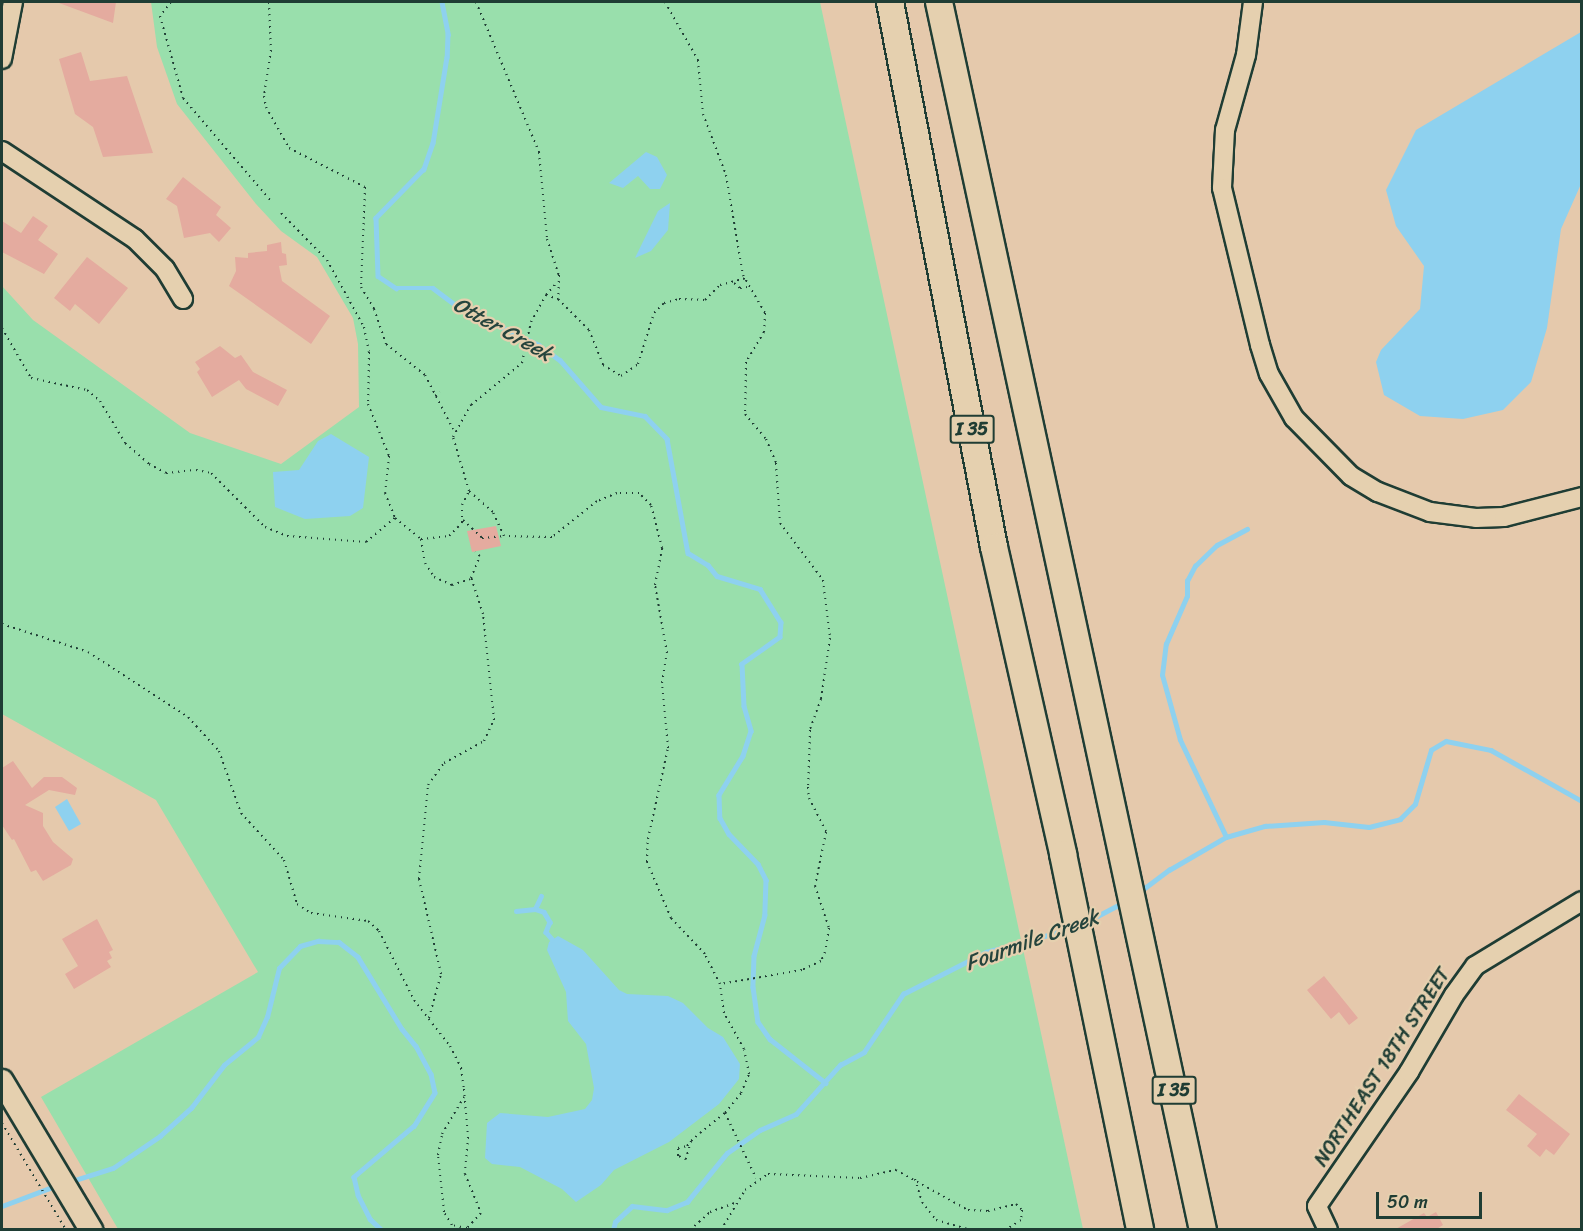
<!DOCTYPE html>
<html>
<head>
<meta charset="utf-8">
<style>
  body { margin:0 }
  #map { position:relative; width:1583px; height:1231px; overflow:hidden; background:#e5c9ac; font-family:Sriracha,sans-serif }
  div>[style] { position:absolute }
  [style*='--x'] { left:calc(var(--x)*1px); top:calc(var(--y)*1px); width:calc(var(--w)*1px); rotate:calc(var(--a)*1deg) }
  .green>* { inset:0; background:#99dfac }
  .water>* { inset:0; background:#8ed1ef }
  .stream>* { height:4.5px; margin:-2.25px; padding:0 2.25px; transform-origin:2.25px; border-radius:2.25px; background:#8ed1ef }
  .building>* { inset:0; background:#e4ab9f }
  .path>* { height:2px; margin-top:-1px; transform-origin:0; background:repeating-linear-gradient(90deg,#1f3d34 0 1.5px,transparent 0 6px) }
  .roads { filter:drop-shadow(2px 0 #1f3d34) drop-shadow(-2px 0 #1f3d34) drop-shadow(0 2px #1f3d34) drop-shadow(0 -2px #1f3d34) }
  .minor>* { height:18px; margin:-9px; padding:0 9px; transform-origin:9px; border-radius:9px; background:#e5d0af }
  .major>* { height:22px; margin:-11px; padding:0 11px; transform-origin:11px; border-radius:11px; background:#e5d0af }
  .highway>* { height:26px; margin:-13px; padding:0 13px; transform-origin:13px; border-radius:13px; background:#e5d0af }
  span { translate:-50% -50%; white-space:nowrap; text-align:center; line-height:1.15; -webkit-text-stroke:4.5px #e5d0af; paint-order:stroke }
  .shield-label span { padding:2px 4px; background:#e5d0af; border:2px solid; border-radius:4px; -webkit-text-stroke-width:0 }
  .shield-label { font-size:18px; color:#1f3d34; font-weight:700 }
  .street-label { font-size:20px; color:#1f3d34 }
  .water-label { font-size:21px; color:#25443d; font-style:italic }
  .frame { position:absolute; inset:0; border:3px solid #1f3d34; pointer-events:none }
  .scale { position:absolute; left:1376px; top:1192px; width:106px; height:27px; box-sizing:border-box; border:3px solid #1f3d34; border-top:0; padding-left:8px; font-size:18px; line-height:21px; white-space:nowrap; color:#1f3d34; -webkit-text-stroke:4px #e5d0af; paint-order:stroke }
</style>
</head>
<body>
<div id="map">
  <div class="green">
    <i style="clip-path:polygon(151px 2px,820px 2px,1083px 1229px,118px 1229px,41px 1097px,258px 972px,156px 800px,2px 714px,2px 286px,33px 320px,190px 433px,281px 464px,359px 407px,358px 344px,353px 318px,317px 257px,281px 231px,256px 204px,177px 104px,157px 47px)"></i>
  </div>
  <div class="water">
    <i style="clip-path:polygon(1581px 32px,1581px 184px,1561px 229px,1547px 328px,1531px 382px,1503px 410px,1463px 419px,1420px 416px,1384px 395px,1376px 362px,1381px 350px,1420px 309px,1424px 266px,1396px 226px,1386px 190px,1416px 130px)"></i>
    <i style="clip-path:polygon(646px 152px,657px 157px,667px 175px,660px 189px,650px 189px,638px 176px,623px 188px,609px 183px)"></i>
    <i style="clip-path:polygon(670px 203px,668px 230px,651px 251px,635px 258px,658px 211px)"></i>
    <i style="clip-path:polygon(331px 434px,369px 457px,363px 508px,350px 516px,305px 519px,275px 507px,273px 472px,299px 470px,318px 441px)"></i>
    <i style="clip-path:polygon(67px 799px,81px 824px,69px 831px,55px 807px)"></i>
    <i style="clip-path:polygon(558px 936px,583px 950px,619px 990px,627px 994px,668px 996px,683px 1003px,708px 1028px,723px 1037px,740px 1064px,739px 1079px,719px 1104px,669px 1142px,614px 1170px,601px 1185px,576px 1202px,562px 1189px,520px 1167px,492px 1164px,485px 1158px,487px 1123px,500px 1113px,548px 1117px,585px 1109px,592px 1100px,594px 1088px,586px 1044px,568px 1021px,566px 992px,547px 950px,549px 942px)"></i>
  </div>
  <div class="stream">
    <i style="--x:442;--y:2;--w:33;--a:79"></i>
    <i style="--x:448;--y:34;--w:23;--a:92"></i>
    <i style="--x:447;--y:57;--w:87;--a:99.2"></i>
    <i style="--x:433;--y:143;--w:28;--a:109"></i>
    <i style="--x:424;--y:169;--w:69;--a:134.4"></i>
    <i style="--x:376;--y:218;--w:58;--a:88"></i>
    <i style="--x:378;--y:276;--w:22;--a:34"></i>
    <i style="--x:396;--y:288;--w:37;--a:0"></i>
    <i style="--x:433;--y:288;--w:30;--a:37"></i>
    <i style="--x:457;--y:306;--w:91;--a:25.4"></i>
    <i style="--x:539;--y:345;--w:26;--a:36"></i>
    <i style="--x:560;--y:360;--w:62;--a:48.9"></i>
    <i style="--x:601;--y:407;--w:45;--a:11.6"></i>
    <i style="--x:645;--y:416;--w:32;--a:46"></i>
    <i style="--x:667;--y:439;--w:116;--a:79.6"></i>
    <i style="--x:688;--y:553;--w:23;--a:31"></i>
    <i style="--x:708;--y:565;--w:14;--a:51"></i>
    <i style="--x:717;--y:576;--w:45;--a:16.8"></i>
    <i style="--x:760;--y:589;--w:39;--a:58"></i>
    <i style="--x:781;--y:622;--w:15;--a:94"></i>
    <i style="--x:780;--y:637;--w:47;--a:144.6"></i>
    <i style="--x:742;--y:664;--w:42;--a:87.3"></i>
    <i style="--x:744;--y:706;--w:26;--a:74"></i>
    <i style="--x:751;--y:731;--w:26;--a:108"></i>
    <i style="--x:743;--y:756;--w:46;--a:121.6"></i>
    <i style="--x:719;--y:795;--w:23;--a:88"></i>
    <i style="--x:720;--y:818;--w:18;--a:61"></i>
    <i style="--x:729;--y:834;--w:42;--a:46"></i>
    <i style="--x:758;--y:864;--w:18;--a:63"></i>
    <i style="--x:766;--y:880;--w:35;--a:92"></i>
    <i style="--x:765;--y:915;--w:42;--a:105"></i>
    <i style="--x:754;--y:956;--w:31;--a:92"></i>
    <i style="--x:753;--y:987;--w:35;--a:82"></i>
    <i style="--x:758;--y:1022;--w:21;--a:55"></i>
    <i style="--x:770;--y:1039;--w:71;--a:38.2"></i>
    <i style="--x:1226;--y:837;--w:107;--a:-115.4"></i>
    <i style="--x:1180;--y:740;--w:67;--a:-105.5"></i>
    <i style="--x:1162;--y:675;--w:31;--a:-83"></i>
    <i style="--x:1166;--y:644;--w:52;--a:-66.4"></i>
    <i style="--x:1187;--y:596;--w:15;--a:-90"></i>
    <i style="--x:1187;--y:581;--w:17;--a:-62"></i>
    <i style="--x:1195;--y:566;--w:30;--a:-44"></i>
    <i style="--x:1217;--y:545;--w:34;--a:-28"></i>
    <i style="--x:1138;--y:893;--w:39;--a:-37"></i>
    <i style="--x:1169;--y:870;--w:66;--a:-30.1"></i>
    <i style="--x:1226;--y:837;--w:41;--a:-15.8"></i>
    <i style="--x:1265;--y:826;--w:59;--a:-3.9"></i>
    <i style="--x:1324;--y:822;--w:45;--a:6.3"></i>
    <i style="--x:1369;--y:827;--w:32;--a:-14"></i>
    <i style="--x:1400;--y:819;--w:21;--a:-45"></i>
    <i style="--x:1415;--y:804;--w:56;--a:-73.5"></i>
    <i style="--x:1431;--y:750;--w:17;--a:-31"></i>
    <i style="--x:1446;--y:741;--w:46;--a:11.3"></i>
    <i style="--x:1491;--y:750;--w:104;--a:29.3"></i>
    <i style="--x:535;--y:909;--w:14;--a:-65"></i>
    <i style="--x:516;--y:911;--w:19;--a:-6"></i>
    <i style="--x:535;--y:909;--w:9;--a:18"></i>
    <i style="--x:544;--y:912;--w:12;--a:59"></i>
    <i style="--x:550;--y:922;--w:11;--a:112"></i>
    <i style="--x:546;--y:932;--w:9;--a:49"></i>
    <i style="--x:1086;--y:922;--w:43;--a:-27.8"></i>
    <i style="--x:69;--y:1182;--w:46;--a:-17.7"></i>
    <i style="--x:113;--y:1168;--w:57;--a:-34.2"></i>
    <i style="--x:160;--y:1136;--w:42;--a:-42.1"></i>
    <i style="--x:191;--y:1108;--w:54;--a:-52.5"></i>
    <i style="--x:224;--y:1065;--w:44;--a:-39.5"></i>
    <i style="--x:258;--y:1037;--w:22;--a:-66"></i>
    <i style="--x:267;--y:1017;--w:50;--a:-76.2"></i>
    <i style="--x:279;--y:968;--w:30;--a:-46"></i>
    <i style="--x:300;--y:946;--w:19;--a:-16"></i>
    <i style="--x:318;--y:941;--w:21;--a:3"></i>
    <i style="--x:339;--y:942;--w:24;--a:38"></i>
    <i style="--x:358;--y:957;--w:84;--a:58.6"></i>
    <i style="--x:402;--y:1029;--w:22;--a:51"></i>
    <i style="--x:416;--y:1046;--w:32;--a:62"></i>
    <i style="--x:431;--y:1074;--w:19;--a:78"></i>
    <i style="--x:435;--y:1093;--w:39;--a:122"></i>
    <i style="--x:414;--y:1126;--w:79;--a:139.6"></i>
    <i style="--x:354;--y:1177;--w:18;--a:77"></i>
    <i style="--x:358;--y:1195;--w:27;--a:63"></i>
    <i style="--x:370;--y:1219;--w:16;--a:43"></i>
    <i style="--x:2;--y:1206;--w:60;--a:-20.6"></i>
    <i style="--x:613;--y:1230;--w:8;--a:-76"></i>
    <i style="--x:615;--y:1222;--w:23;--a:-43"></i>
    <i style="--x:632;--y:1206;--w:35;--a:7"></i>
    <i style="--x:667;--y:1210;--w:22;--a:-22"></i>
    <i style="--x:687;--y:1202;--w:63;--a:-50.8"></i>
    <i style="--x:727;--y:1153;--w:40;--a:-34.9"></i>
    <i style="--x:760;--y:1130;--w:39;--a:-24"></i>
    <i style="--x:796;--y:1114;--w:66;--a:-48.1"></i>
    <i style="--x:840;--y:1065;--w:27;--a:-28"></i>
    <i style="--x:864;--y:1052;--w:70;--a:-56.1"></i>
    <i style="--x:903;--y:994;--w:93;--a:-26.8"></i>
    <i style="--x:986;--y:952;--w:87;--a:-15.3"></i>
  </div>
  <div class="building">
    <i style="clip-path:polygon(59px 2px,116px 2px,113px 23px,59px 3px)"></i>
    <i style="clip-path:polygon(81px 52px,90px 81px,127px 76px,153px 153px,103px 157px,93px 127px,75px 114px,59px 59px)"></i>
    <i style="clip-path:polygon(183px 177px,221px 207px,216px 215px,231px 228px,219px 242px,210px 233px,184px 238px,177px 206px,166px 199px)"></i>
    <i style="clip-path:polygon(33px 216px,48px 226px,38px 240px,58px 254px,44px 274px,2px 252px,2px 221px,21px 233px)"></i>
    <i style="clip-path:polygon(281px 242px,282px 253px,286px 254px,287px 265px,279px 266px,282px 281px,330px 316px,311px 344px,229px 286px,236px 271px,235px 257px,248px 258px,248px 253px,267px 251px,267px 245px)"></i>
    <i style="clip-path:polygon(87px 257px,128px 288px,99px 324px,75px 304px,70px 311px,54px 298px)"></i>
    <i style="clip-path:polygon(220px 346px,235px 358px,241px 355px,253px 372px,287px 390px,278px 406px,246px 389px,239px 380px,212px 397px,197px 372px,200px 369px,195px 362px)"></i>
    <i style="clip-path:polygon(496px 526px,501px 546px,472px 552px,467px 531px)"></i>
    <i style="clip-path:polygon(13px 761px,32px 788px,44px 777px,62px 777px,77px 788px,75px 795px,49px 790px,25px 805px,43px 813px,43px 826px,53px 842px,73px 859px,71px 865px,43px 881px,36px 870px,31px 872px,14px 839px,12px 840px,2px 825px,2px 768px)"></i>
    <i style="clip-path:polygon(97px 919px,113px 950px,109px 952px,112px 958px,107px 961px,111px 967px,74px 989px,65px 974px,78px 966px,62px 939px)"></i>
    <i style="clip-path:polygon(1324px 976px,1358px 1018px,1349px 1025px,1339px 1012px,1331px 1019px,1307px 990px)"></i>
    <i style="clip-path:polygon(1519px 1094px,1570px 1134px,1554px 1155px,1546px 1149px,1540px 1157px,1527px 1146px,1537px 1134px,1506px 1110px)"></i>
    <i style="clip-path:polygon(1436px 1212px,1443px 1225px,1435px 1230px,1394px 1230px,1424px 1213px,1427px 1217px)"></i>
  </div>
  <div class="path">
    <i style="--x:171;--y:2;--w:18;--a:128"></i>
    <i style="--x:160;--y:16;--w:85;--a:74.3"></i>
    <i style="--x:183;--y:98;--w:135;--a:49.5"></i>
    <i style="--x:269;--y:2;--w:48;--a:87.6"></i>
    <i style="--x:271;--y:50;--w:47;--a:98.7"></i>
    <i style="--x:264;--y:96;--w:11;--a:80"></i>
    <i style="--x:266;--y:107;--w:47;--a:60.7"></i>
    <i style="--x:289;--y:148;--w:85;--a:27.2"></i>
    <i style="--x:365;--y:187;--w:100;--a:92.3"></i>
    <i style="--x:361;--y:287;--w:26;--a:59"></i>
    <i style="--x:374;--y:309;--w:37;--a:71"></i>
    <i style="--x:386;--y:344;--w:50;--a:38.5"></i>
    <i style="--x:425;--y:375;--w:61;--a:62.6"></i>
    <i style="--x:476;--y:2;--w:163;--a:67.2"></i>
    <i style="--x:539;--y:152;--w:87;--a:84.7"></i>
    <i style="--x:547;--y:239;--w:38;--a:72"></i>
    <i style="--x:559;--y:275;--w:24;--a:92"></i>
    <i style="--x:665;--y:2;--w:67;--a:60.4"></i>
    <i style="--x:698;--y:60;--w:54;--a:84.7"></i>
    <i style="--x:703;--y:114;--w:65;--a:69.3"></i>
    <i style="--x:726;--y:175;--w:101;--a:80.4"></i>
    <i style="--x:743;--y:275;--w:44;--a:59.9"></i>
    <i style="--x:765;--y:313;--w:19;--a:93"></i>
    <i style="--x:764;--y:332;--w:35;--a:121"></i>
    <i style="--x:746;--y:362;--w:52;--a:91.1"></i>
    <i style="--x:745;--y:414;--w:33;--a:50"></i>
    <i style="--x:766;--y:439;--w:26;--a:67"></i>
    <i style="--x:776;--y:463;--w:60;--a:86.2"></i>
    <i style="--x:780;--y:523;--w:71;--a:53"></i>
    <i style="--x:823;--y:580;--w:58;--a:83.1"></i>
    <i style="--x:830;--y:638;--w:62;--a:98.4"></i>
    <i style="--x:821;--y:699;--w:33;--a:110"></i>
    <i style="--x:810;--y:730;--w:57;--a:92"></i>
    <i style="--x:808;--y:787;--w:11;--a:85"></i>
    <i style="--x:809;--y:798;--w:38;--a:63"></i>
    <i style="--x:826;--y:832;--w:55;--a:101.5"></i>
    <i style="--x:815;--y:886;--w:44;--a:71.6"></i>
    <i style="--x:829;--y:928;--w:24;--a:99"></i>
    <i style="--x:825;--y:952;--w:10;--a:114"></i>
    <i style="--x:821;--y:961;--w:21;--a:155"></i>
    <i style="--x:802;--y:970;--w:83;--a:170.3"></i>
    <i style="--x:281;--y:213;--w:66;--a:45.6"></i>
    <i style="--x:327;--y:260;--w:77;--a:61.1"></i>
    <i style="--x:364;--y:327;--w:25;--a:79"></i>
    <i style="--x:369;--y:352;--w:52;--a:91.1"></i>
    <i style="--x:368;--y:404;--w:56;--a:68"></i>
    <i style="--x:389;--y:456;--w:37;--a:96"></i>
    <i style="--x:385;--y:493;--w:27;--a:68"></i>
    <i style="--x:395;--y:518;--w:33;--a:39"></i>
    <i style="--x:421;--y:539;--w:28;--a:-6"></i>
    <i style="--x:449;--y:536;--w:18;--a:-45"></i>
    <i style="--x:462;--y:523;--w:18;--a:-90"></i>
    <i style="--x:462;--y:505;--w:16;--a:-63"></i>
    <i style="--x:734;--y:283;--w:8;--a:40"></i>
    <i style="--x:740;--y:288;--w:7;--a:-8"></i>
    <i style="--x:546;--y:295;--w:18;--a:-49"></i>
    <i style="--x:2;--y:328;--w:58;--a:59.9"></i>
    <i style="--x:31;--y:378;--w:57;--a:12.1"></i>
    <i style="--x:87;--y:390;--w:17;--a:40"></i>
    <i style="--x:100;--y:401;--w:49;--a:59.2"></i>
    <i style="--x:125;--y:443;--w:32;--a:41"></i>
    <i style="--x:149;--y:464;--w:19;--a:28"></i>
    <i style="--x:166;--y:473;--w:30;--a:-6"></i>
    <i style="--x:196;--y:470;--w:15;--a:11"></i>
    <i style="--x:211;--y:473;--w:76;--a:45"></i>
    <i style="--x:265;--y:527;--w:24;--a:22"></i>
    <i style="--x:287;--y:536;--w:79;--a:4.3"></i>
    <i style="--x:366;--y:542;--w:38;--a:-40"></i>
    <i style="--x:435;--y:396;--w:6;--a:-39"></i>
    <i style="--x:463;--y:520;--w:26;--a:43"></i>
    <i style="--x:482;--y:538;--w:22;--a:-5"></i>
    <i style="--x:421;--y:539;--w:24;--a:81"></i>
    <i style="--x:425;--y:563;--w:17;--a:57"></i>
    <i style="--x:434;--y:577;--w:20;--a:24"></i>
    <i style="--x:452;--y:585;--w:19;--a:-18"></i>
    <i style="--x:2;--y:624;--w:90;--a:18"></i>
    <i style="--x:88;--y:652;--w:119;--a:33"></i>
    <i style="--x:188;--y:717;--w:46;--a:47.6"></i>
    <i style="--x:219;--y:751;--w:66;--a:70.5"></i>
    <i style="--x:241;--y:813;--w:64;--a:47.5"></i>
    <i style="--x:284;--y:860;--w:46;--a:73.5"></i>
    <i style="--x:297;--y:904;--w:17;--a:33"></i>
    <i style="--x:311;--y:913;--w:58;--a:8"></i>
    <i style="--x:368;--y:921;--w:15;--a:42"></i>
    <i style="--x:379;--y:931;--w:77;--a:63.1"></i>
    <i style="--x:414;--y:1000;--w:58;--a:52"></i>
    <i style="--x:450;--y:1046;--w:25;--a:63"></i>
    <i style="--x:461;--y:1068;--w:21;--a:82"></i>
    <i style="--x:464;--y:1089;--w:48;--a:85.2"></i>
    <i style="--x:468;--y:1137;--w:37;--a:95"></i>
    <i style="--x:465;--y:1174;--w:42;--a:67.7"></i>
    <i style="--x:481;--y:1213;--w:21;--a:133"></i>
    <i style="--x:467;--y:1228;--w:15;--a:-169"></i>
    <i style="--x:452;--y:1225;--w:15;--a:-122"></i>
    <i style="--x:444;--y:1212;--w:57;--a:-96"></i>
    <i style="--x:438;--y:1155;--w:21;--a:-79"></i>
    <i style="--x:442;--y:1134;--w:43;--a:-59.3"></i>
    <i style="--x:429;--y:1018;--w:46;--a:-74.7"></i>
    <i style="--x:441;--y:974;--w:98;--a:-103"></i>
    <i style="--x:419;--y:879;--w:94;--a:-84.5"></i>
    <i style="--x:428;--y:785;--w:27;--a:-54"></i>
    <i style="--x:444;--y:763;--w:46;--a:-28.8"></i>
    <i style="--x:484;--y:741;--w:23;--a:-65"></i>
    <i style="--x:494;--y:720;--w:107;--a:-95.9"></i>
    <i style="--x:483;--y:614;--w:38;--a:-108"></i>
    <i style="--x:471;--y:578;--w:24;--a:-68"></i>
    <i style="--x:480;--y:556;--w:6;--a:-141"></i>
    <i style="--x:725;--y:1113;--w:72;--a:64.5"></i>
    <i style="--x:2;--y:1123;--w:125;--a:59.1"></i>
    <i style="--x:691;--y:1141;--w:19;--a:106"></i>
    <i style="--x:686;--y:1159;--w:9;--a:-159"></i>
    <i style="--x:678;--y:1156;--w:8;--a:-90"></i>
    <i style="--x:678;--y:1148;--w:9;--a:-13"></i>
    <i style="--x:687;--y:1146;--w:6;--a:-51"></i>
    <i style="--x:691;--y:1141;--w:12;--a:-42"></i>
    <i style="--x:700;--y:1133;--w:32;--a:-39"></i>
    <i style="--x:725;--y:1113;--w:26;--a:-51"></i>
    <i style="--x:741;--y:1093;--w:21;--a:-67"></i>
    <i style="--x:749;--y:1074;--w:25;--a:-101"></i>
    <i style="--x:744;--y:1049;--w:41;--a:-119.1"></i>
    <i style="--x:724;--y:1013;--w:29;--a:-98"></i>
    <i style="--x:720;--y:984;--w:34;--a:-117"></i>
    <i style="--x:705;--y:954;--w:50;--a:-133.4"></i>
    <i style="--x:671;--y:918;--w:61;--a:-113.2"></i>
    <i style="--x:647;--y:862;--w:23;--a:-88"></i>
    <i style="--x:648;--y:839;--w:93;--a:-77.6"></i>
    <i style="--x:668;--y:748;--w:65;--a:-95.3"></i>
    <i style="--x:662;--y:683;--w:30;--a:-81"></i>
    <i style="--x:667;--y:653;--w:69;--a:-100"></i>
    <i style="--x:655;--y:585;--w:38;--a:-79"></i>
    <i style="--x:662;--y:548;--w:44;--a:-104.3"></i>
    <i style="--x:651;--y:505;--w:17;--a:-135"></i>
    <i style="--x:639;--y:493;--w:22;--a:180"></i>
    <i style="--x:617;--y:493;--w:22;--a:158"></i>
    <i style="--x:597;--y:501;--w:58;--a:141.3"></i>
    <i style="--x:552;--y:537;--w:48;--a:-178.8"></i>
    <i style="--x:504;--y:536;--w:26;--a:-115"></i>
    <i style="--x:493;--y:512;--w:32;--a:-139"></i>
    <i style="--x:469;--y:491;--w:56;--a:-106.5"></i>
    <i style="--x:453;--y:437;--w:37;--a:-61"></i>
    <i style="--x:471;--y:405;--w:66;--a:-39.5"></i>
    <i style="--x:522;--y:363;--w:42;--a:-77.6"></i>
    <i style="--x:531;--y:322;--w:31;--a:-61"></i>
    <i style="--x:546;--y:295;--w:13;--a:18"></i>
    <i style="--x:558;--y:299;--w:44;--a:45"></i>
    <i style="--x:589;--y:330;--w:38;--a:68"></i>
    <i style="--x:603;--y:365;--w:21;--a:31"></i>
    <i style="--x:621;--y:376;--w:21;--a:-35"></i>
    <i style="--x:638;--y:364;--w:53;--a:-72.6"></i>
    <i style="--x:654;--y:313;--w:14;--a:-45"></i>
    <i style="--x:664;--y:303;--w:16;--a:-15"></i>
    <i style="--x:679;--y:299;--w:26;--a:2"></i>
    <i style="--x:705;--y:300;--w:21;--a:-45"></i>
    <i style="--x:720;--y:285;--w:27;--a:-15"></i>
    <i style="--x:915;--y:1179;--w:24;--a:73"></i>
    <i style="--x:922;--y:1202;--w:23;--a:52"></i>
    <i style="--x:936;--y:1220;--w:37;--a:16"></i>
    <i style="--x:690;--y:1230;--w:27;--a:-42"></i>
    <i style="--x:710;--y:1212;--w:27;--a:-20"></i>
    <i style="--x:721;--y:1230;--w:47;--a:-59"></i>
    <i style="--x:745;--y:1190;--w:28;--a:-35"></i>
    <i style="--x:768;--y:1174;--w:92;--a:2.5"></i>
    <i style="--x:860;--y:1178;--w:37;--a:-13"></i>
    <i style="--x:896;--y:1170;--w:82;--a:29.1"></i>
    <i style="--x:968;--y:1210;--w:20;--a:3"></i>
    <i style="--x:988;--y:1211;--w:29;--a:-14"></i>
    <i style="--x:1016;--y:1204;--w:8;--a:45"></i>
    <i style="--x:1022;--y:1210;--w:10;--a:96"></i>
    <i style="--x:1021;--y:1220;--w:19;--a:148"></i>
  </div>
  <div class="roads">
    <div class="minor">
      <i style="--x:1253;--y:2;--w:53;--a:97.5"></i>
      <i style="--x:1246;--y:55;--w:78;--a:105.6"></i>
      <i style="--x:1225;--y:130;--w:58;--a:93"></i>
      <i style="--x:1222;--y:188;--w:162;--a:76.4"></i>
      <i style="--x:1260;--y:345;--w:30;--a:73"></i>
      <i style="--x:1269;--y:374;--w:51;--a:60.4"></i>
      <i style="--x:1294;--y:418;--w:81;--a:45.5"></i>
      <i style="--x:1351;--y:476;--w:31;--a:31"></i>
      <i style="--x:1378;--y:492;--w:56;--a:21"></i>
      <i style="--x:1430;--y:512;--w:46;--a:7.4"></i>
      <i style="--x:1476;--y:518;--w:28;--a:-2"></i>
      <i style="--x:1504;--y:517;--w:81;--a:-14.4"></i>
      <i style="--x:2;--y:59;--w:58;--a:-79.1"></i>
      <i style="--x:2;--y:151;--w:159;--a:33.5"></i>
      <i style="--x:135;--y:239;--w:42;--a:45"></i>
      <i style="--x:165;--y:269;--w:35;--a:59"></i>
      <i style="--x:1328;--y:1230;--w:26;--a:-115"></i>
      <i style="--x:1317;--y:1206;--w:163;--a:-55.5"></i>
      <i style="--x:1409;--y:1072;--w:89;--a:-59.7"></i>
      <i style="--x:1454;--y:995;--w:36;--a:-54"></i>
      <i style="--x:1475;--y:966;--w:125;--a:-31.3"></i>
    </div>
    <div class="major">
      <i style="--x:2;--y:1081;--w:174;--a:59.1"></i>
    </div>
    <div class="highway">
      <i style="--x:890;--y:2;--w:555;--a:79.2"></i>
      <i style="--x:994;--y:547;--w:315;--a:77.3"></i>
      <i style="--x:1063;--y:854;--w:384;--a:78.4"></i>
      <i style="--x:939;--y:2;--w:1256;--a:77.87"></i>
    </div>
  </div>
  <div class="shield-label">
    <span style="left:972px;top:429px">I 35</span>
    <span style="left:1174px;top:1090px">I 35</span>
  </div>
  <div class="street-label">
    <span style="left:1382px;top:1067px;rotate:-57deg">NORTHEAST 18TH STREET</span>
  </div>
  <div class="water-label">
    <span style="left:503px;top:329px;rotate:29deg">Otter Creek</span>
    <span style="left:1032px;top:940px;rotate:-20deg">Fourmile Creek</span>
  </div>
  <div class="frame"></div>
  <div class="scale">50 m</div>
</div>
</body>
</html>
